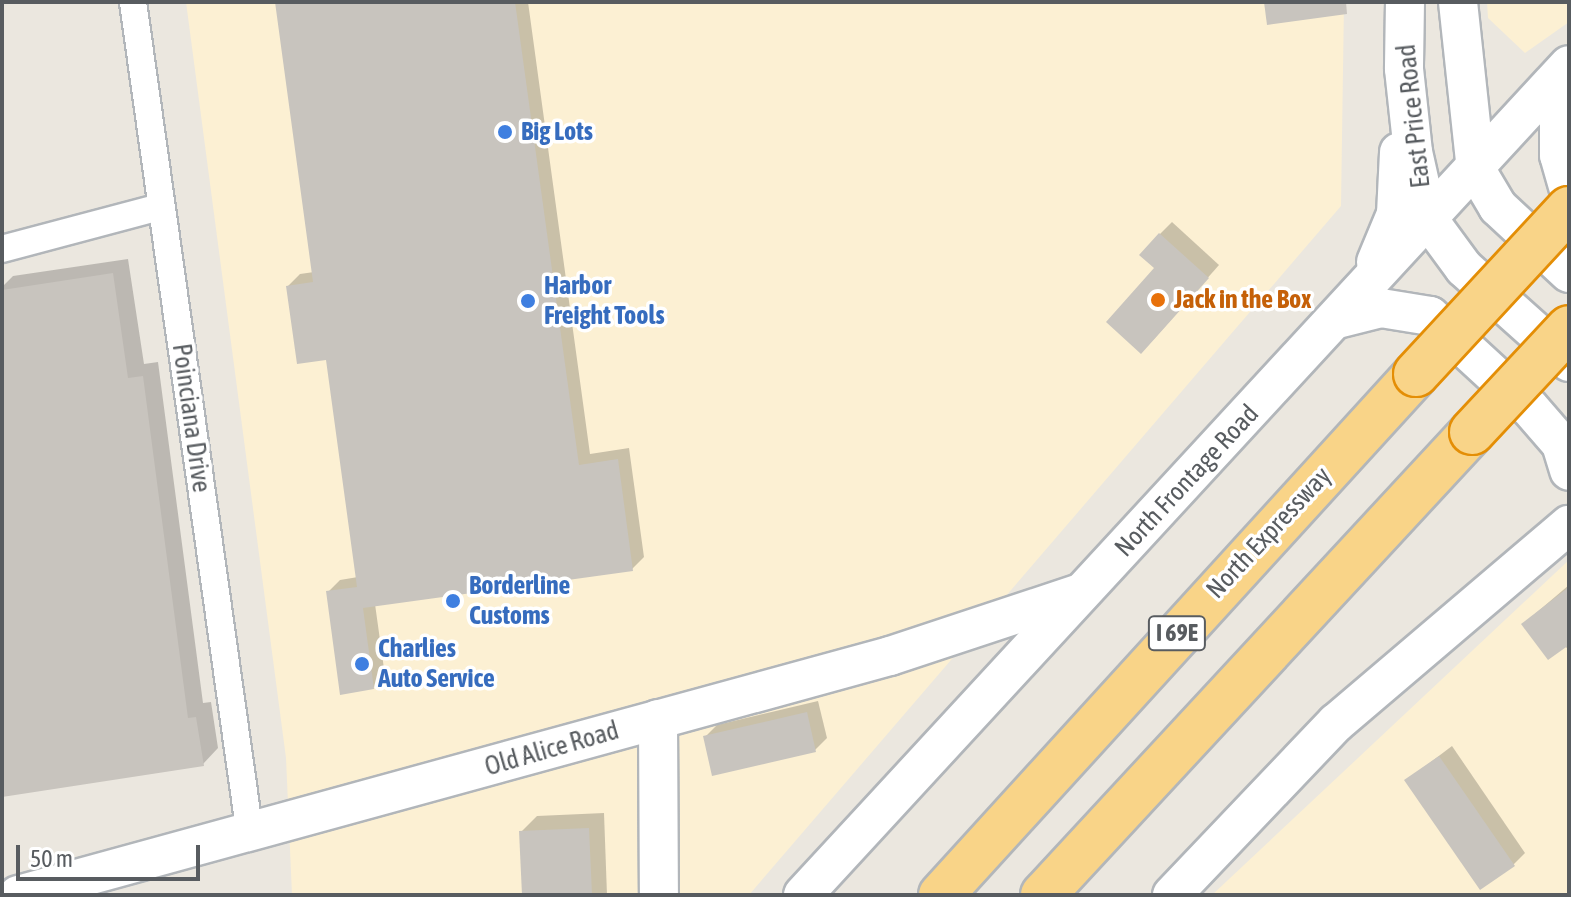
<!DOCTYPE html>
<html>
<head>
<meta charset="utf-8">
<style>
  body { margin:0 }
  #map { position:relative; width:1571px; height:897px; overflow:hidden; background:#ebe7df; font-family:"Asap Condensed",sans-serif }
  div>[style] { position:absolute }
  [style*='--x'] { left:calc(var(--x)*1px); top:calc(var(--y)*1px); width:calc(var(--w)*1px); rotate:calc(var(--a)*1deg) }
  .commercial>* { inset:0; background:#fcf0d3 }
  .shadow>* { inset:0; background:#0003 }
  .building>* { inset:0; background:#c8c4be }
  .roads { filter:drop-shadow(2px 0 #b2b6ba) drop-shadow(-2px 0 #b2b6ba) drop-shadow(0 2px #b2b6ba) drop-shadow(0 -2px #b2b6ba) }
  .street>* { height:26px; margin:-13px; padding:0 13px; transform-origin:13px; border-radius:13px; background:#fff }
  .secondary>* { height:38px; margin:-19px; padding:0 19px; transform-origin:19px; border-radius:19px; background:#fff }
  .highway>* { height:44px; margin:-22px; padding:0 22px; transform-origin:22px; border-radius:22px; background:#f9d488 }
  .bridges { filter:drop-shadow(2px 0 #e48e06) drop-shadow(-2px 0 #e48e06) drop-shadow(0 2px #e48e06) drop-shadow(0 -2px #e48e06) }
  .highway-bridge>* { height:44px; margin:-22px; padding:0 22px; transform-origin:22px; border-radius:22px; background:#f9d488 }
  .dots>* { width:22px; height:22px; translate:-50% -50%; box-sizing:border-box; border:4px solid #fff; border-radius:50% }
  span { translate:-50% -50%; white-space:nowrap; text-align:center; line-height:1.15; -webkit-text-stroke:7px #fff; paint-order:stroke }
  .shield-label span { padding:2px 6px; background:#fff; border:2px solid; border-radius:6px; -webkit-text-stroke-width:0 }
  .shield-label { font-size:24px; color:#585c60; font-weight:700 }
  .street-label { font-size:26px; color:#585c60 }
  .shop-label { font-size:26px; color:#366cbe; font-weight:700 }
  .left { translate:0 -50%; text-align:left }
  .food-label { font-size:26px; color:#c56008; font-weight:700 }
  .frame { position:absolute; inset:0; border:4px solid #585c60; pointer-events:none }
  .scale { position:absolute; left:16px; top:845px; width:184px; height:36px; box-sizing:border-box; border:4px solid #585c60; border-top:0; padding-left:10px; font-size:24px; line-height:28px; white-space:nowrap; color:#585c60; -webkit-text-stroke:6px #fff; paint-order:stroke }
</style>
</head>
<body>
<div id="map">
  <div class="commercial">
    <i style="clip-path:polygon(186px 2px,1344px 2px,1341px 206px,749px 895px,292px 895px,286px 758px)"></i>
    <i style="clip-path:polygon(1487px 2px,1569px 2px,1569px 22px,1525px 53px,1488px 18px)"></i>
    <i style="clip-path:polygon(1569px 560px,1569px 895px,1212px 895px)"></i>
  </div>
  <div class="shadow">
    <i style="clip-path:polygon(277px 2px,528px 2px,590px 454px,629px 448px,644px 557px,632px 569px,375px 604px,385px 676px,373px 688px,328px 592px,340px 580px,358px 577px,328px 358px,288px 286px,300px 274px,314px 272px)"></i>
    <i style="clip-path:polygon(1172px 222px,1219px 265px,1153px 340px,1160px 234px)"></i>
    <i style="clip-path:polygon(128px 259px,144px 364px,158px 362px,203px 703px,211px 702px,218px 748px,203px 764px,2px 795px,2px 287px,13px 276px)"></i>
    <i style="clip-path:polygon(1569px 585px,1569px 649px,1523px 624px)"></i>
    <i style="clip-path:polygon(818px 701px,827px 738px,815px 750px,705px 737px,717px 725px)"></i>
    <i style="clip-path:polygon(1452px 746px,1525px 853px,1513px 865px,1407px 780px)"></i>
    <i style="clip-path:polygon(604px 813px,607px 895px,524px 895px,521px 832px,537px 816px)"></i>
  </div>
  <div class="building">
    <i style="clip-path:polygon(275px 2px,515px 2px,579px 465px,618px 459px,633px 571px,363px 608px,374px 689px,340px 695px,326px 591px,357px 587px,326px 360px,297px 364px,286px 286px,313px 282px)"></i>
    <i style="clip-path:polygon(1264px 2px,1346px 2px,1347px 14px,1267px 25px)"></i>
    <i style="clip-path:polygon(1159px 233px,1209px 278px,1141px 354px,1106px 322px,1154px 268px,1139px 255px)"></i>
    <i style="clip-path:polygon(113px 273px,128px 378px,143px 376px,188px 718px,196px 717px,204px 766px,2px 797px,2px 290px)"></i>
    <i style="clip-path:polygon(1569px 587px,1569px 645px,1548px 660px,1521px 624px)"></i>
    <i style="clip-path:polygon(807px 712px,816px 752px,712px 776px,703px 736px)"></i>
    <i style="clip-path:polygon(1439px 756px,1515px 866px,1480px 890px,1404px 780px)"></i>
    <i style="clip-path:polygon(589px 828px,592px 895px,522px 895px,519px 831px)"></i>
  </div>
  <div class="roads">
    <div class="street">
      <i style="--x:133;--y:2;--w:840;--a:82"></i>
      <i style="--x:2;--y:249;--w:163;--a:-14.9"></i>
    </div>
    <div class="secondary">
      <i style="--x:1405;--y:2;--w:67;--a:90.9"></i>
      <i style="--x:1404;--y:69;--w:83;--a:83.8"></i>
      <i style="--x:1413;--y:152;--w:69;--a:77.4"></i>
      <i style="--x:1428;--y:219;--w:61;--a:53.7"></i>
      <i style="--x:1464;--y:268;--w:141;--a:41.8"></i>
      <i style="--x:1458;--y:2;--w:169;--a:83.9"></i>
      <i style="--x:1476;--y:170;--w:43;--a:59.3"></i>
      <i style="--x:1498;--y:207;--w:97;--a:42.9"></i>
      <i style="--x:1569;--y:93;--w:26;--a:113"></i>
      <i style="--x:1559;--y:117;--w:38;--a:90"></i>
      <i style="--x:1559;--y:155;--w:35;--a:74"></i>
      <i style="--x:1376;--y:262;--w:52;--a:-67.4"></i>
      <i style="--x:1396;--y:214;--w:62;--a:-87.2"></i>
      <i style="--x:1337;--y:319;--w:45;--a:-14"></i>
      <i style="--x:1381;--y:308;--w:50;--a:9.3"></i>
      <i style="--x:1430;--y:316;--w:134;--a:42.6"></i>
      <i style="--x:1529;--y:407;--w:49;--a:49.1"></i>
      <i style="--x:1561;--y:444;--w:28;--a:73"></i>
      <i style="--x:658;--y:719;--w:176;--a:89.7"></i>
      <i style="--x:18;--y:895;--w:904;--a:-15.33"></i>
      <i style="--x:890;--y:656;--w:201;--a:-18.3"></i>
      <i style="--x:803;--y:895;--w:1129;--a:-47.3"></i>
      <i style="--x:1172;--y:895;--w:238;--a:-46.4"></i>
      <i style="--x:1336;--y:723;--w:306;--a:-40.4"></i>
    </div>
    <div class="highway">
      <i style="--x:941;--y:895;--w:705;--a:-47.64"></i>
      <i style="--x:1043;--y:895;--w:631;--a:-47.18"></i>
    </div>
  </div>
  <div class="bridges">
    <div class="highway-bridge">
      <i style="--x:1416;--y:374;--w:225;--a:-47.2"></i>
      <i style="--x:1472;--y:432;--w:142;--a:-47"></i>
    </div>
  </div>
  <div class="dots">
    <i style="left:505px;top:132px;background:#3f7fe0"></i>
    <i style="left:1158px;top:300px;background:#e8710a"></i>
    <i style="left:528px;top:301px;background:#3f7fe0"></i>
    <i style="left:453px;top:601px;background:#3f7fe0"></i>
    <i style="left:362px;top:664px;background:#3f7fe0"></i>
  </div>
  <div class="shield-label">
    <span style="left:1177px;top:633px">I 69E</span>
  </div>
  <div class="street-label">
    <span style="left:1414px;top:116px;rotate:-96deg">East Price Road</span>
    <span style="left:191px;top:418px;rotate:82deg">Poinciana Drive</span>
    <span style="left:1187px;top:481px;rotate:-47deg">North Frontage Road</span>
    <span style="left:1269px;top:533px;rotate:-47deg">North Expressway</span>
    <span style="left:552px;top:749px;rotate:-16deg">Old Alice Road</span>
  </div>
  <div class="shop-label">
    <span class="left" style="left:521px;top:132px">Big Lots</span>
    <span class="left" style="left:544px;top:301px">Harbor<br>Freight Tools</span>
    <span class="left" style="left:469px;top:601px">Borderline<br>Customs</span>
    <span class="left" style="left:378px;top:664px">Charlies<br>Auto Service</span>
  </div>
  <div class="food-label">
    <span class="left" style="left:1174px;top:300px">Jack in the Box</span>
  </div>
  <div class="frame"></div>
  <div class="scale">50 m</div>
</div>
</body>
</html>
